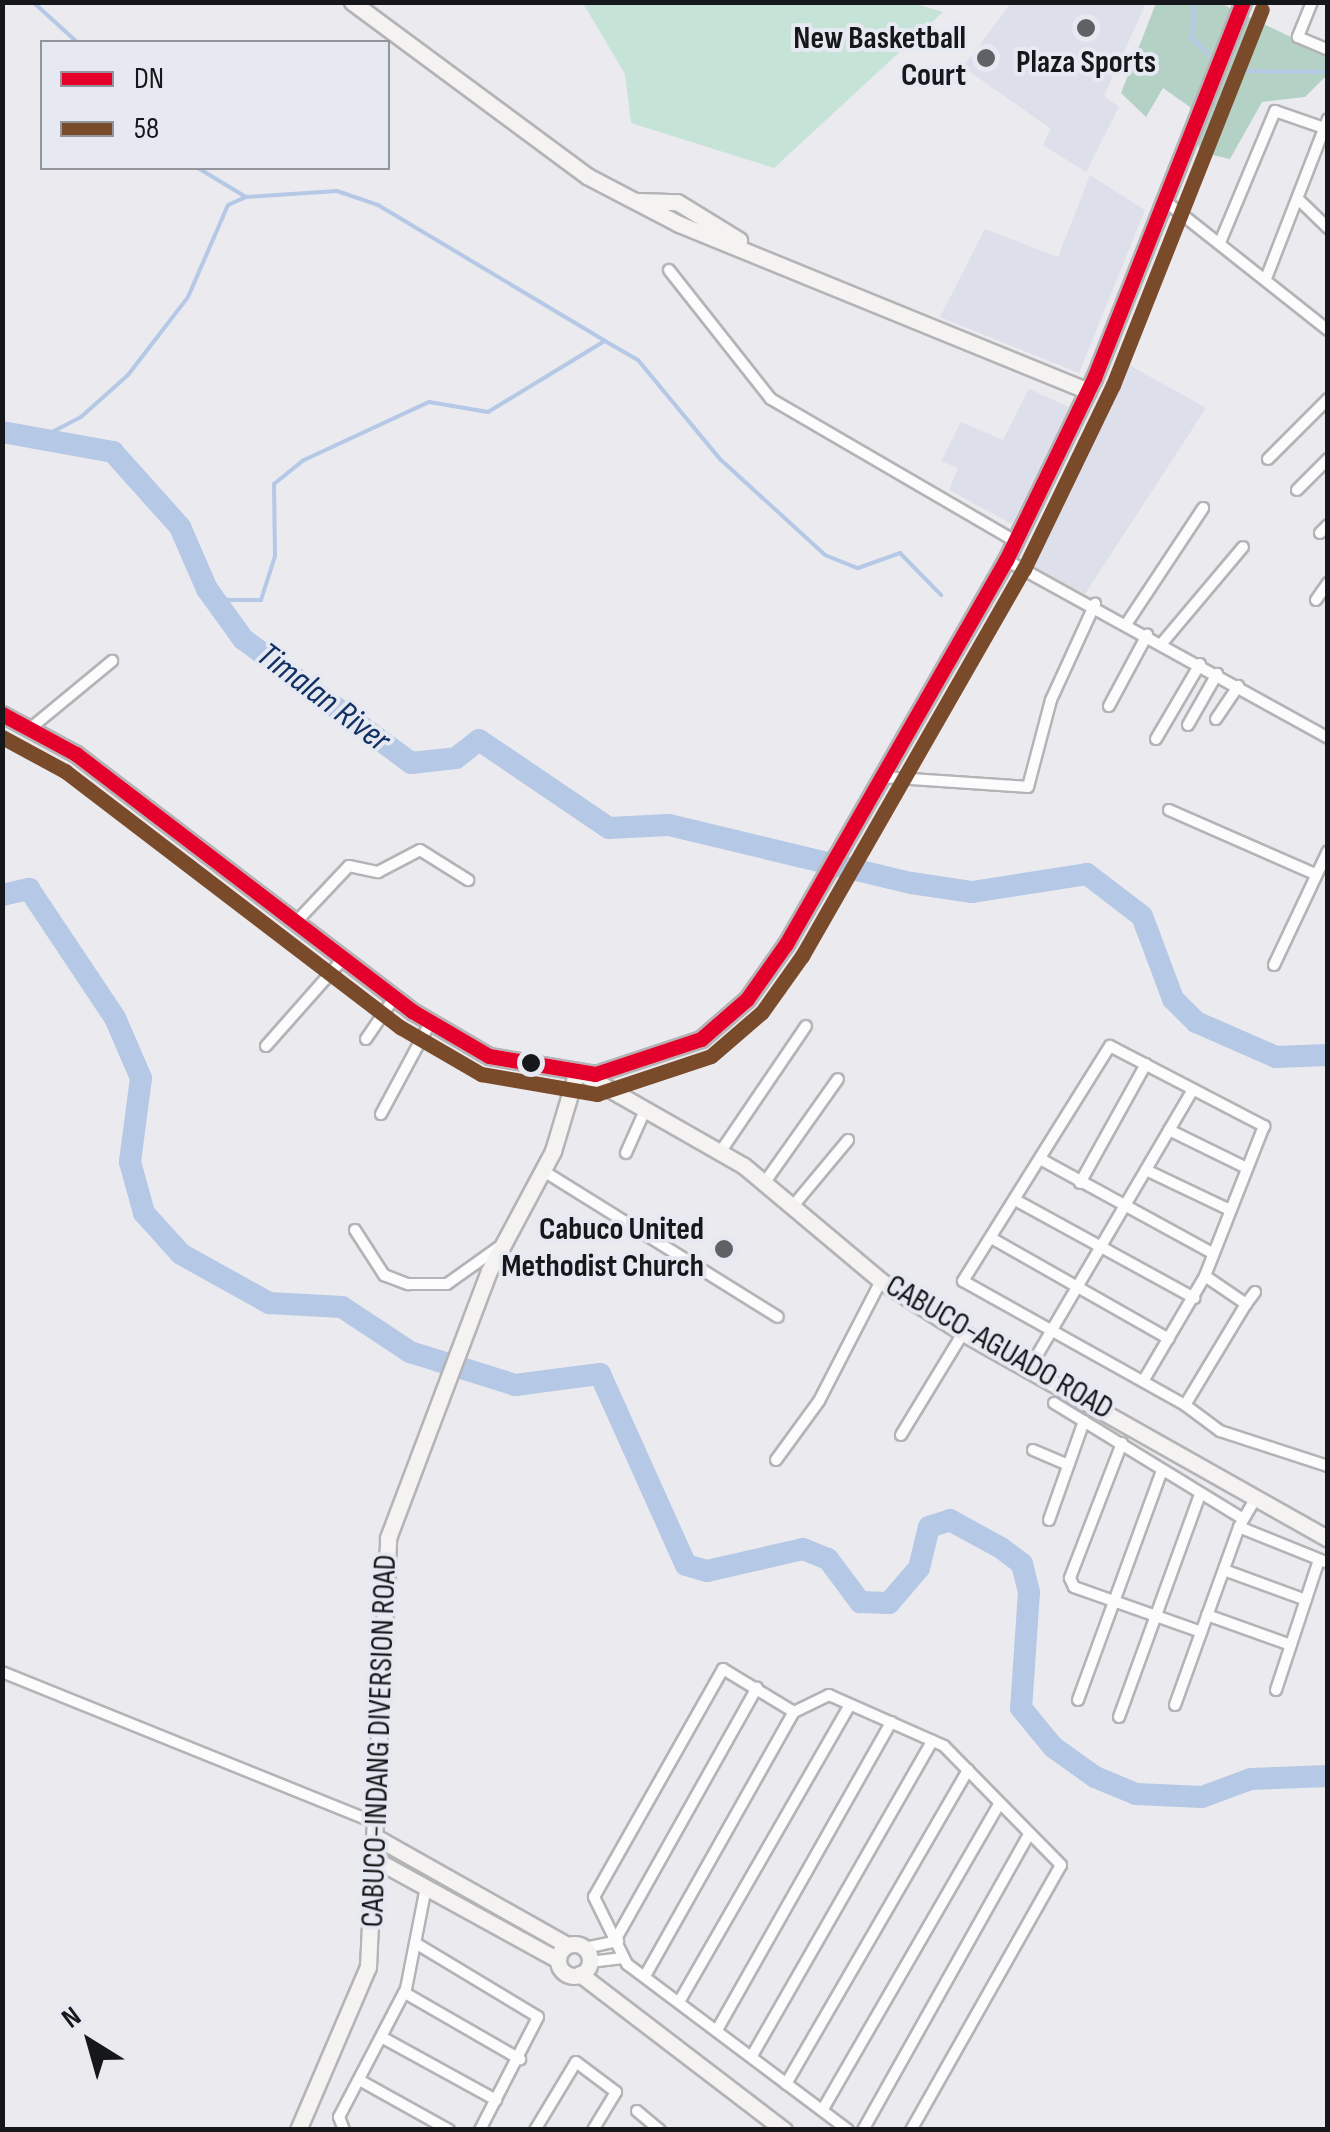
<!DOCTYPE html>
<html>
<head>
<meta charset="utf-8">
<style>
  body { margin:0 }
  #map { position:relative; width:1330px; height:2132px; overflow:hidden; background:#eaeaef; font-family:"Sofia Sans Condensed",sans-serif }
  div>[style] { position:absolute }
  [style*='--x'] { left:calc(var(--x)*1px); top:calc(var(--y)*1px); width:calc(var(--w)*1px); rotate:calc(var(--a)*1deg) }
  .built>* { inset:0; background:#dddfea }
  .green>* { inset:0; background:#c6e3d7 }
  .forest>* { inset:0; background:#b4d1c5 }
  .stream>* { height:4px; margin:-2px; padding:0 2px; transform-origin:2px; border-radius:2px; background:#b5c8e6 }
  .river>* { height:22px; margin:-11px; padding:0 11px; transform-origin:11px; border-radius:11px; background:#b5c8e6 }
  .roads { filter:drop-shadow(2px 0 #b4b4b7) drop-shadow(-2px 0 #b4b4b7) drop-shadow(0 2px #b4b4b7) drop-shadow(0 -2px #b4b4b7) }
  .street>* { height:10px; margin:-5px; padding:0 5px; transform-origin:5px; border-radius:5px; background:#fcfcfd }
  .secondary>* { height:15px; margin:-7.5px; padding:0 7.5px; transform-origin:7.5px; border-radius:7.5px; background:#f5f3f2 }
  .secondary>.ring { margin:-7.5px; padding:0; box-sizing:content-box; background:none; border:15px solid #f5f3f2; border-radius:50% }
  .primary>* { height:15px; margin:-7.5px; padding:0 7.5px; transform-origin:7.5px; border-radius:7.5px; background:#efece7 }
  .bus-1>* { height:15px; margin:-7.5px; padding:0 7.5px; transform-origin:7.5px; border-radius:7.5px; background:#e4002b }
  .bus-2>* { height:15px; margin:-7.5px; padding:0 7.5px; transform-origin:7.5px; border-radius:7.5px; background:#7a4b2a }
  .dots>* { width:28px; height:28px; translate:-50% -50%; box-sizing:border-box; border:5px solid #e7e9f2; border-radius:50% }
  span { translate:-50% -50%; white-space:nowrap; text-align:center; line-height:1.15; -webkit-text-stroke:8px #e7e9f2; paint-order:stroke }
  .poi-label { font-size:32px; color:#16171a; font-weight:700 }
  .right { translate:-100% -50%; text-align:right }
  .street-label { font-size:32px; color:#16171a }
  .water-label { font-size:35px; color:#113163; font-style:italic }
  .frame { position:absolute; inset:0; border:5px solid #16171a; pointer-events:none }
  .legend { position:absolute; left:40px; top:40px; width:350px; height:130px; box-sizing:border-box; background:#e7e9f2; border:2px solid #93959c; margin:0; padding:12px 18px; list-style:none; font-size:30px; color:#16171a }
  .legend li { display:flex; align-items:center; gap:20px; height:50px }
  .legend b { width:50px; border:2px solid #93959c }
  .north { position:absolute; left:40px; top:1992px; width:100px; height:100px; -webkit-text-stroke:8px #e7e9f2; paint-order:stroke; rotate:323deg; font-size:28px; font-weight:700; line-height:40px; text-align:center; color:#16171a }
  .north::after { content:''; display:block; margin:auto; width:35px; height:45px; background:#16171a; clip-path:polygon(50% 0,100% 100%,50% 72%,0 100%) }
</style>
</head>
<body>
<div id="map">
  <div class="built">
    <i style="clip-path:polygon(1011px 3px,1146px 3px,1104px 96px,1119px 107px,1086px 172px,1043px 145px,1051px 129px,963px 67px)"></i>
    <i style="clip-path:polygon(1090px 175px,1145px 210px,1079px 373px,940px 317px,985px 229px,1058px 257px)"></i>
    <i style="clip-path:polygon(1122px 361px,1206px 408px,1085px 594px,1020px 560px)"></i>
    <i style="clip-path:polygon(1029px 389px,1069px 407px,1012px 524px,949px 490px,958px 468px,941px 461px,961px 422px,1003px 440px)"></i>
  </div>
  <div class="green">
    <i style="clip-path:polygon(913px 3px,943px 12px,774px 168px,631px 123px,625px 74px,583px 3px)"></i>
  </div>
  <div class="forest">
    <i style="clip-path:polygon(1156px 3px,1220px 3px,1326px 54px,1327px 75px,1305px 97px,1262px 102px,1230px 159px,1200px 152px,1190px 107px,1163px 88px,1146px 117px,1121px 93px)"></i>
  </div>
  <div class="stream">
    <i style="--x:33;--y:2;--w:59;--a:42.3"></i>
    <i style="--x:1194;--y:2;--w:36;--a:93"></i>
    <i style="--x:1192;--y:38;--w:23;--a:45"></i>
    <i style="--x:1240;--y:71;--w:88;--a:0.7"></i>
    <i style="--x:198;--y:168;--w:56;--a:31.1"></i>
    <i style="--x:246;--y:197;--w:91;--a:-3.8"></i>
    <i style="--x:337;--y:191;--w:43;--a:18.9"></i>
    <i style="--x:378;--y:205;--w:263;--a:30.9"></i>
    <i style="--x:33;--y:442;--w:54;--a:-27.5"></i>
    <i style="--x:81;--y:417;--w:63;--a:-41.8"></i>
    <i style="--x:128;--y:375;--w:98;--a:-52.4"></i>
    <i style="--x:188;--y:297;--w:100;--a:-66.5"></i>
    <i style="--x:228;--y:205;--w:20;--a:-24"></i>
    <i style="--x:204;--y:582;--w:29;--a:38"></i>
    <i style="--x:227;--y:600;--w:34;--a:0"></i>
    <i style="--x:261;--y:600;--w:46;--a:-72.3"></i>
    <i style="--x:275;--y:556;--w:72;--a:-90.8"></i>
    <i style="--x:274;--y:484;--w:38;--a:-39"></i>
    <i style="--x:304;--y:460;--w:138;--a:-24.9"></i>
    <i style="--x:429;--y:402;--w:60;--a:9.6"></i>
    <i style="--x:488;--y:412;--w:137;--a:-31.3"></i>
    <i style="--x:605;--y:341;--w:38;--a:30"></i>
    <i style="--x:638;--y:360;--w:129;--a:50.4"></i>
    <i style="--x:720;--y:459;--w:142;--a:42.4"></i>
    <i style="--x:825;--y:555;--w:35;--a:22"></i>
    <i style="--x:858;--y:568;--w:45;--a:-19.7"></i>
    <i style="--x:900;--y:553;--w:59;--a:45.7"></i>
  </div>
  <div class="river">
    <i style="--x:2;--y:432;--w:113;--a:10.2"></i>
    <i style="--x:113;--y:452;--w:101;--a:48.2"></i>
    <i style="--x:180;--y:527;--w:68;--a:66.5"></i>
    <i style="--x:207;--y:589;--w:62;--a:54.2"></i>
    <i style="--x:243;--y:639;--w:209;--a:36.4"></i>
    <i style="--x:411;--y:763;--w:45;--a:-6.3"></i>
    <i style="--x:456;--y:758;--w:29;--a:-38"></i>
    <i style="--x:479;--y:740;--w:157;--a:34.1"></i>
    <i style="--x:609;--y:828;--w:60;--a:-2.9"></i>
    <i style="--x:669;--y:825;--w:249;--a:13.5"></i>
    <i style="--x:911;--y:883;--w:62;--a:8.4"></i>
    <i style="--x:972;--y:892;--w:116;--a:-8.9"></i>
    <i style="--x:1087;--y:874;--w:69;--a:37.4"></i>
    <i style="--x:1142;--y:916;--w:89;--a:69.5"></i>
    <i style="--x:1173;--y:999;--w:33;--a:45"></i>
    <i style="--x:1196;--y:1022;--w:87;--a:23.6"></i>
    <i style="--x:1276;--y:1057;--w:52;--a:-2.2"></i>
    <i style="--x:2;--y:895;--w:28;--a:-13"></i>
    <i style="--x:29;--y:889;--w:155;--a:56.3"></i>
    <i style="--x:115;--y:1018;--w:65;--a:66.6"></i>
    <i style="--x:141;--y:1078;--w:85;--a:97.5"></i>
    <i style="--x:130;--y:1162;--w:53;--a:74.6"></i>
    <i style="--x:144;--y:1213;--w:55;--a:47.9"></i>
    <i style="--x:181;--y:1254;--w:101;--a:29.1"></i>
    <i style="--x:269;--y:1303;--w:73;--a:3.1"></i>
    <i style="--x:342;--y:1307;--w:82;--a:33.5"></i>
    <i style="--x:410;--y:1352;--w:110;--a:17.4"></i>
    <i style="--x:515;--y:1385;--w:86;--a:-7.4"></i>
    <i style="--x:600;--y:1374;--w:209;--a:65.8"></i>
    <i style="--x:686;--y:1565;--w:22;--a:16"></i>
    <i style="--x:707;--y:1571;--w:98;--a:-12.9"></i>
    <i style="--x:803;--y:1549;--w:27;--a:22"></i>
    <i style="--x:828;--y:1559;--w:54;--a:53.3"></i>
    <i style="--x:860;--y:1602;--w:29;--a:2"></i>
    <i style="--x:889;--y:1603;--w:46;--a:-49.4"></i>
    <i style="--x:919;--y:1568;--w:42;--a:-76.3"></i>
    <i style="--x:929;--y:1527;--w:22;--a:-18"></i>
    <i style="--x:950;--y:1520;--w:58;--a:28.8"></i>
    <i style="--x:1001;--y:1548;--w:26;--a:37"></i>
    <i style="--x:1022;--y:1564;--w:29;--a:76"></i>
    <i style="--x:1029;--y:1592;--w:116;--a:93.9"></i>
    <i style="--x:1021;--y:1708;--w:50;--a:50.6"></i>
    <i style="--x:1053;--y:1747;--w:52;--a:35.5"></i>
    <i style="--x:1095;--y:1777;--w:44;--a:22.5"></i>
    <i style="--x:1136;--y:1794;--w:66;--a:2.6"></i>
    <i style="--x:1202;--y:1797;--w:52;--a:-20.2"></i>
    <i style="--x:1251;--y:1779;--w:77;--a:-2.2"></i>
  </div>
  <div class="roads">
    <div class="street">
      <i style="--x:1312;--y:2;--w:38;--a:112"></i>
      <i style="--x:1298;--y:37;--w:33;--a:23"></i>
      <i style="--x:1298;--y:199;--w:42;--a:44"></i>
      <i style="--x:1165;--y:201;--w:208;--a:38.4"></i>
      <i style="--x:1221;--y:240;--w:140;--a:-67.3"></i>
      <i style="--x:1275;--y:111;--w:52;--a:19.1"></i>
      <i style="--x:669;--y:270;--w:164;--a:51.7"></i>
      <i style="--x:771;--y:399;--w:282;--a:30.2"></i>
      <i style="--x:1267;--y:276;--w:168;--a:-68.8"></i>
      <i style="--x:1268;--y:459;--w:85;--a:-45"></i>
      <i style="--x:1297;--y:490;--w:44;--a:-45"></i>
      <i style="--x:1320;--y:533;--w:11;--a:-45"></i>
      <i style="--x:1006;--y:560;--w:368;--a:28.9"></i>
      <i style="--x:1316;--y:600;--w:21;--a:-55"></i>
      <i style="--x:1127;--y:623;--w:138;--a:-56.5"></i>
      <i style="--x:1163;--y:642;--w:124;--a:-49.9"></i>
      <i style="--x:1109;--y:706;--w:81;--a:-61.8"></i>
      <i style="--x:1216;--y:719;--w:40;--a:-56"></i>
      <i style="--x:1188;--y:725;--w:59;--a:-60.4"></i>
      <i style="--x:32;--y:727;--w:104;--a:-39.5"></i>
      <i style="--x:1156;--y:739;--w:87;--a:-59.6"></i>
      <i style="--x:883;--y:777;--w:145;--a:3.9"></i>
      <i style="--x:1028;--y:787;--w:90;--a:-75.2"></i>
      <i style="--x:1051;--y:700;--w:106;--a:-65.4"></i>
      <i style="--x:1169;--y:810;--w:159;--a:23.7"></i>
      <i style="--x:296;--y:922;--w:77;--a:-46.6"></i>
      <i style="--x:349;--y:866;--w:30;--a:12"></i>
      <i style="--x:378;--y:872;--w:47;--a:-27.6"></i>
      <i style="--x:420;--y:850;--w:57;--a:32"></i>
      <i style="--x:1274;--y:965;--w:126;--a:-64.7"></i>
      <i style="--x:366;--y:1039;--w:50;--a:-55.7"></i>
      <i style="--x:266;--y:1046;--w:116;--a:-48.5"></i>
      <i style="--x:381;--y:1114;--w:103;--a:-61.7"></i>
      <i style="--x:1169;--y:1130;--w:87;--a:26"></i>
      <i style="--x:721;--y:1151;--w:151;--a:-55.8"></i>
      <i style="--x:626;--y:1153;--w:49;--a:-66"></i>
      <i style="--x:1044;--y:1161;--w:192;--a:28.7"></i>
      <i style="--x:1146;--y:1170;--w:93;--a:25.5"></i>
      <i style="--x:545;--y:1172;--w:274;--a:31.9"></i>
      <i style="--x:765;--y:1182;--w:126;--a:-54.7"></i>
      <i style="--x:1080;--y:1183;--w:136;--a:-61"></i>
      <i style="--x:1019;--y:1202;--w:200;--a:28.7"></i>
      <i style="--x:793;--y:1206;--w:86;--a:-50.2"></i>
      <i style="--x:355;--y:1230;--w:54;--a:57.2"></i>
      <i style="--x:384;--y:1275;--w:26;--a:21"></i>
      <i style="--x:408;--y:1284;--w:39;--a:0"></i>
      <i style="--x:447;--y:1284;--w:64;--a:-35.4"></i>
      <i style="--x:993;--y:1239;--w:202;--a:29.6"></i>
      <i style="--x:1246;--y:1304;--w:118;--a:121.1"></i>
      <i style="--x:1185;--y:1405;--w:44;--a:36.6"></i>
      <i style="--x:1220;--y:1431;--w:114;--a:18"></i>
      <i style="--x:1029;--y:1369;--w:324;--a:-59.6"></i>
      <i style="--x:1145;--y:1378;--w:118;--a:-59.5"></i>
      <i style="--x:1054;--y:1403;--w:222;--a:31.5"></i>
      <i style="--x:1185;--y:1405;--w:254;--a:-150.8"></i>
      <i style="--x:963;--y:1281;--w:277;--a:-58"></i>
      <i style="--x:1110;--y:1046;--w:174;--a:27.5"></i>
      <i style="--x:1264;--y:1126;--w:161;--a:111.5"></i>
      <i style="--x:1205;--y:1276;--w:50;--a:34.3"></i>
      <i style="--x:1246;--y:1304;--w:15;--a:-53"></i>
      <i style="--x:901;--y:1435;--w:119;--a:-58.7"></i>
      <i style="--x:1122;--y:1443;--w:145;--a:111.1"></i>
      <i style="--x:1070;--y:1578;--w:10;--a:66"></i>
      <i style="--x:1074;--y:1587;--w:135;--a:19.5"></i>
      <i style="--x:1033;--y:1450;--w:38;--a:23"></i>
      <i style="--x:776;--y:1460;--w:73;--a:-53.9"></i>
      <i style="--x:819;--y:1401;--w:135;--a:-62.7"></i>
      <i style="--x:1254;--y:1501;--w:30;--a:120"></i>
      <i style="--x:1239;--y:1527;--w:96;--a:22"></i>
      <i style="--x:1049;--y:1520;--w:105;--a:-70.5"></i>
      <i style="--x:1224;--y:1570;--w:87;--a:20.1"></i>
      <i style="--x:1207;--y:1615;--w:89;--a:19.7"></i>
      <i style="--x:2;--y:1672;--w:406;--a:22"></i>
      <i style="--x:1276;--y:1690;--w:137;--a:-71.7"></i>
      <i style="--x:1078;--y:1700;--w:244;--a:-69.9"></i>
      <i style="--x:1175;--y:1705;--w:189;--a:-70.2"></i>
      <i style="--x:1119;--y:1717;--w:236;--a:-70"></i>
      <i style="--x:617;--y:1937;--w:286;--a:-60.7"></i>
      <i style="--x:417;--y:1944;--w:141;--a:31.1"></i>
      <i style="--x:538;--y:2017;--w:127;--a:117.2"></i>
      <i style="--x:585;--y:1948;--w:34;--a:-12"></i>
      <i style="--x:590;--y:1962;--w:33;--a:-7"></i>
      <i style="--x:645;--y:1976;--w:303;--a:-60.6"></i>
      <i style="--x:405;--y:1993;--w:133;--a:29.9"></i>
      <i style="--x:679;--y:2002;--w:343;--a:-60.1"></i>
      <i style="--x:717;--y:2030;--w:354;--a:-60.5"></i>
      <i style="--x:385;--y:2039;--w:127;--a:28.8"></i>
      <i style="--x:753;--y:2054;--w:361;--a:-60.2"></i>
      <i style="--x:361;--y:2081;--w:101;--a:29.1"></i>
      <i style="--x:786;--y:2084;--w:363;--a:-59.9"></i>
      <i style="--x:823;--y:2109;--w:350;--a:-60"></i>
      <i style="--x:637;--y:2111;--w:30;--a:40"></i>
      <i style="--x:344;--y:2130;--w:14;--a:-111"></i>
      <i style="--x:339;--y:2117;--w:144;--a:-62.4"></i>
      <i style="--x:406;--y:1989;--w:104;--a:-78.9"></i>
      <i style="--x:535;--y:2130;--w:79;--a:-58.9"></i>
      <i style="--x:576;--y:2062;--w:50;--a:36.9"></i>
      <i style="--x:616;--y:2092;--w:44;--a:121.2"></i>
      <i style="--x:848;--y:2130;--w:276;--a:-143.1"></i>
      <i style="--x:627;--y:1964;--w:75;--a:-116.2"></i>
      <i style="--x:594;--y:1897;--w:262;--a:-60.5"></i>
      <i style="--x:723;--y:1669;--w:83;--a:31.2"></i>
      <i style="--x:794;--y:1712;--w:39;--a:-26"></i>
      <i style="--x:829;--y:1695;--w:126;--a:23.9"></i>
      <i style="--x:944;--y:1746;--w:167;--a:45.5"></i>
      <i style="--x:1061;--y:1865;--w:305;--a:119.5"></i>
      <i style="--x:863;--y:2130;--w:335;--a:-60.7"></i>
    </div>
    <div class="secondary">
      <i style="--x:352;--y:2;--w:292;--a:36.5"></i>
      <i style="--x:587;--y:176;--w:104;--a:27.6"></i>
      <i style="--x:679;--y:224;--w:442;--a:22.2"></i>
      <i style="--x:639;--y:201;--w:38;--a:2"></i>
      <i style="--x:677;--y:202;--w:73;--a:31.5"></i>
      <i style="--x:583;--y:1074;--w:185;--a:29.7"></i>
      <i style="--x:744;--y:1166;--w:179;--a:40"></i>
      <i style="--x:881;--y:1281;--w:97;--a:32.4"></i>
      <i style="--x:963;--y:1333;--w:419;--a:29.4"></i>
      <i style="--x:379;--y:1839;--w:216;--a:29.4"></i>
      <i style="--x:378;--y:1861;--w:205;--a:28.8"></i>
      <i class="ring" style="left:558px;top:1944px;width:17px;height:17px"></i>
      <i style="--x:580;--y:1974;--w:257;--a:37.4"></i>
      <i style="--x:298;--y:2130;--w:177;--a:-66.8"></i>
      <i style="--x:368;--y:1967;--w:429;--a:-87.3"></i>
      <i style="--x:388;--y:1538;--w:285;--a:-69.3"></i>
      <i style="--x:489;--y:1271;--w:136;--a:-61.9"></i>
      <i style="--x:553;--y:1151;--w:80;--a:-73.4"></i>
    </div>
    <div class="primary">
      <i style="--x:2;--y:714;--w:84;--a:28.4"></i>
      <i style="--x:76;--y:754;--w:423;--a:37.4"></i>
      <i style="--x:412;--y:1011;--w:89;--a:30.3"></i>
      <i style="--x:489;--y:1056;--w:108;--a:9.6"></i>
      <i style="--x:595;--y:1074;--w:112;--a:-18.3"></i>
      <i style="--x:701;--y:1039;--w:61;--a:-41"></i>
      <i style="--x:747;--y:999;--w:67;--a:-54.7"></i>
      <i style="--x:786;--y:944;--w:443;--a:-60.2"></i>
      <i style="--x:1006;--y:560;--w:202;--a:-64.2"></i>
      <i style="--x:1094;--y:378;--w:404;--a:-68.4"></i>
    </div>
  </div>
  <div class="bus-1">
    <i style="--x:2;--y:714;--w:84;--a:28.4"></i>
    <i style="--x:76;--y:754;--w:423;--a:37.4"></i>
    <i style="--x:412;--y:1011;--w:89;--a:30.3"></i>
    <i style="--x:489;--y:1056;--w:108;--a:9.6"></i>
    <i style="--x:595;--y:1074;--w:112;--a:-18.3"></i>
    <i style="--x:701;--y:1039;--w:61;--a:-41"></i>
    <i style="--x:747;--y:999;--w:67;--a:-54.7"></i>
    <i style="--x:786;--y:944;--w:443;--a:-60.2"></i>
    <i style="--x:1006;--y:560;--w:202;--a:-64.2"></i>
    <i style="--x:1094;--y:378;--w:404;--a:-68.4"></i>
  </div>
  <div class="bus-2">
    <i style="--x:2;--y:737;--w:72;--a:28.4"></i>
    <i style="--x:65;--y:771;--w:422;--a:37.4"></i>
    <i style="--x:400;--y:1027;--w:94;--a:30.1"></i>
    <i style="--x:481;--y:1074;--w:118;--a:9.8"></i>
    <i style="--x:597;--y:1094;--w:120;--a:-18.4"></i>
    <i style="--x:711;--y:1056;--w:67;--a:-40.8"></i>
    <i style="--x:762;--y:1012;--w:69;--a:-54.5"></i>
    <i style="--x:802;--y:956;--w:446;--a:-60.2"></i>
    <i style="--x:1024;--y:569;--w:204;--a:-64.2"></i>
    <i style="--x:1113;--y:385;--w:404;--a:-68.4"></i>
  </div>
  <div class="dots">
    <i style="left:1086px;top:28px;background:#606165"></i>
    <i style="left:986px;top:58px;background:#606165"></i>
    <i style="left:531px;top:1063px;background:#16171a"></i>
    <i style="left:724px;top:1249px;background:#606165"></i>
  </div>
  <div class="poi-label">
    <span class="right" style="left:966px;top:58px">New Basketball<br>Court</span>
    <span style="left:1086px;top:63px">Plaza Sports</span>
    <span class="right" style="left:704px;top:1249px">Cabuco United<br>Methodist Church</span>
  </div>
  <div class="street-label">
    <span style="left:999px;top:1348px;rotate:30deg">CABUCO-AGUADO ROAD</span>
    <span style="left:380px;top:1741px;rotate:-88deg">CABUCO-INDANG DIVERSION ROAD</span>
  </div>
  <div class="water-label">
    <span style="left:323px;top:698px;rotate:37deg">Timalan River</span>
  </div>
  <div class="frame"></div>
  <ul class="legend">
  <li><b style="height:12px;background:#e4002b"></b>DN</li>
  <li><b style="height:12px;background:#7a4b2a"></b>58</li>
  </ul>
  <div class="north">N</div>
</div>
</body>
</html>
